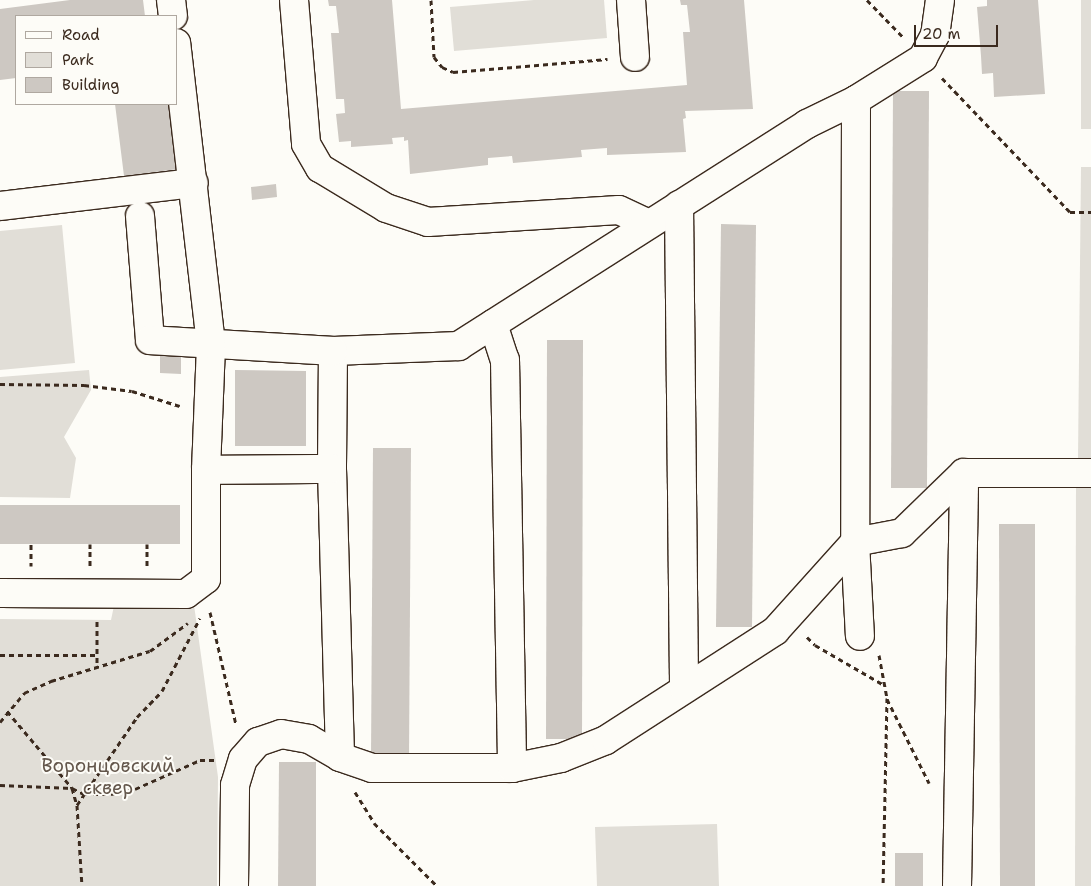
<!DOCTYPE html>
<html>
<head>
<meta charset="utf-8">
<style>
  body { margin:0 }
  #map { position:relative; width:1091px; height:886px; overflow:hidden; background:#fdfcf7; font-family:"Shantell Sans",sans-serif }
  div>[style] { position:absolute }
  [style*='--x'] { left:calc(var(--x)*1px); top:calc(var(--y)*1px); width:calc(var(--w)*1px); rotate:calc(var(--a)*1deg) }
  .green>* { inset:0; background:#e1ded7 }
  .building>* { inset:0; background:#cdc8c2 }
  .path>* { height:3px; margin-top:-1.5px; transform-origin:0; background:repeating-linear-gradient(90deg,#3b2a1e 0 5px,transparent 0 9px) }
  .roads { filter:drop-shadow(1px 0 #3b2a1e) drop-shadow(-1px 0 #3b2a1e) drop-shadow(0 1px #3b2a1e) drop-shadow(0 -1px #3b2a1e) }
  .minor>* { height:28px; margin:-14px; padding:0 14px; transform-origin:14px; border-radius:14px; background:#fdfcf7 }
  span { translate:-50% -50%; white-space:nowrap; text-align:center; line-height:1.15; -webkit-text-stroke:4px #fdfcf7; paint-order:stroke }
  .park-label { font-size:19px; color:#64574c }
  .legend { position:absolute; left:15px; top:15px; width:162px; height:90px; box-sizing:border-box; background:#fdfcf7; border:1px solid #afa8a0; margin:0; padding:6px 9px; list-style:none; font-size:15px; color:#3b2a1e }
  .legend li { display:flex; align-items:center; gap:10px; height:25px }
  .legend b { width:25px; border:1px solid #afa8a0 }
  .scale { position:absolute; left:914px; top:25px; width:84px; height:22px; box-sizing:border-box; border:2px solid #3b2a1e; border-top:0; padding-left:6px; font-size:15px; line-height:18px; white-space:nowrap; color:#3b2a1e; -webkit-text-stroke:4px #fdfcf7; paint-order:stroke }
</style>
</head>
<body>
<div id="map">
  <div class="green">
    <i style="clip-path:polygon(534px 0,604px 0,607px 38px,454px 51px,450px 7px)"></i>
    <i style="clip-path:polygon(1081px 0,1091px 0,1091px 129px,1081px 129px)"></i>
    <i style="clip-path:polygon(1081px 167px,1091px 167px,1091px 458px,1078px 458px)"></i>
    <i style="clip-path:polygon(62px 225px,75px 363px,0 370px,0 231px)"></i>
    <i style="clip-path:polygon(89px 370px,91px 390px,64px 437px,76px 458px,70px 498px,0 497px,0 377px)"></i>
    <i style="clip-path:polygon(1076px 484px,1091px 484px,1091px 886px,1075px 886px)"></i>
    <i style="clip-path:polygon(115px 601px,194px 605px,218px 777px,217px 886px,0 886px,0 619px,111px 620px)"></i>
    <i style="clip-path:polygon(717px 824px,719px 886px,597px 886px,595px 827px)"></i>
  </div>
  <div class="building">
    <i style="clip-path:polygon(70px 0,143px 0,145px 16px,16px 16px,16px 78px,0 80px,0 9px)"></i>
    <i style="clip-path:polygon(328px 0,392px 0,401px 109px,687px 85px,683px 32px,690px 32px,687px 5px,681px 5px,680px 0,744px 0,753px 109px,685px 111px,686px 118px,683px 119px,686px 152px,607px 155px,607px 148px,581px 150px,582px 157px,513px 163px,512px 156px,488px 158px,488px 165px,410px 174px,408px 140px,404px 141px,404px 137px,392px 138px,393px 144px,351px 147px,351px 141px,339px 142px,336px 114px,345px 113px,344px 99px,336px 99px,331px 33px,339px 33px,336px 6px,329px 6px)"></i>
    <i style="clip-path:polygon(987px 0,1038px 0,1045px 94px,994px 97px,993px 73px,982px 74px,981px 56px,977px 7px,987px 6px)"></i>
    <i style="clip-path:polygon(893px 91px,929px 91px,927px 488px,891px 488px)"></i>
    <i style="clip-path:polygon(115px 104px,169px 104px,178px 169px,124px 176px)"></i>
    <i style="clip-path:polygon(276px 184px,277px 197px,252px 200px,251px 187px)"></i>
    <i style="clip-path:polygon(721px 224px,756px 225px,752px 627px,716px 627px)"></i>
    <i style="clip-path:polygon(547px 340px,583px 340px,582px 739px,546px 739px)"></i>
    <i style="clip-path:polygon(160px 353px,181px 353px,181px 374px,160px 373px)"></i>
    <i style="clip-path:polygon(235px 370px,306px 371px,306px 446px,235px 446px)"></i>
    <i style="clip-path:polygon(373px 448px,411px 448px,409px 758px,371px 757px)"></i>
    <i style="clip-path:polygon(0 505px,180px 505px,180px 544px,0 544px)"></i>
    <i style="clip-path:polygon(999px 524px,1035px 524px,1035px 886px,1000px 886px)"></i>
    <i style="clip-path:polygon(279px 762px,316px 762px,316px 886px,278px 886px)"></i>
    <i style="clip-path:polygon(895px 853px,923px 853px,923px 886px,895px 886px)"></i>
  </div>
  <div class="path">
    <i style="--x:431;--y:0;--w:57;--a:87"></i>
    <i style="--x:434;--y:57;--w:13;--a:51"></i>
    <i style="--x:442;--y:67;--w:12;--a:24"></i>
    <i style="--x:453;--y:72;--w:155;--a:-4.8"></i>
    <i style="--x:867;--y:0;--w:52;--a:45.8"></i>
    <i style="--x:942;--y:78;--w:185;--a:46.3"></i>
    <i style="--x:1070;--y:212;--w:21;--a:0"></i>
    <i style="--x:0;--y:384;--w:84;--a:0.7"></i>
    <i style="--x:84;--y:385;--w:48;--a:7.1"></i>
    <i style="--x:132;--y:391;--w:50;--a:17.4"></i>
    <i style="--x:31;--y:544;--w:22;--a:90"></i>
    <i style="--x:90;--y:566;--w:22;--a:-90"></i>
    <i style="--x:147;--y:566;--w:22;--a:-90"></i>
    <i style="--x:210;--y:612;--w:116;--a:77"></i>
    <i style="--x:97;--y:621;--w:45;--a:90"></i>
    <i style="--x:807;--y:637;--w:11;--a:45"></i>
    <i style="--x:815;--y:645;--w:80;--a:30.1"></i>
    <i style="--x:0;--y:655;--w:97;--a:0"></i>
    <i style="--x:879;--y:655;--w:44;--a:79.5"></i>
    <i style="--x:887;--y:698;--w:188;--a:91.2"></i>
    <i style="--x:887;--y:699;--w:94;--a:63.4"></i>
    <i style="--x:7;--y:711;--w:101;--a:49.8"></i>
    <i style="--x:72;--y:788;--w:18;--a:74"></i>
    <i style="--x:77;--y:805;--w:81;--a:86.5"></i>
    <i style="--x:0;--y:722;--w:38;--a:-50"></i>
    <i style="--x:24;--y:693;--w:30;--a:-24"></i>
    <i style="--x:51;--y:681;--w:103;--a:-16.9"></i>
    <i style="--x:150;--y:651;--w:47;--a:-36.4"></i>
    <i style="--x:0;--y:785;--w:72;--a:2.4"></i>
    <i style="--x:72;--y:788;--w:13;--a:27"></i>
    <i style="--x:84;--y:794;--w:27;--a:0"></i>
    <i style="--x:111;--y:794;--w:25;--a:-12"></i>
    <i style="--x:135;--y:789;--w:71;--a:-24"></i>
    <i style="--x:200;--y:760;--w:14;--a:0"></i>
    <i style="--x:355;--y:792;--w:36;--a:58"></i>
    <i style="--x:374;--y:823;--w:89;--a:45"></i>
    <i style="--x:77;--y:805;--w:107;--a:-55.7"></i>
    <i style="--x:137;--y:717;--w:36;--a:-46"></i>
    <i style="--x:162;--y:691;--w:82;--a:-62.5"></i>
  </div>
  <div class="roads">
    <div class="minor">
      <i style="--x:171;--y:0;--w:16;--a:83"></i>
      <i style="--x:294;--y:0;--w:144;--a:85.2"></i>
      <i style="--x:306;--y:144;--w:28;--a:60"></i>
      <i style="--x:320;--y:168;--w:77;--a:31.2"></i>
      <i style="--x:386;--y:208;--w:44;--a:18.4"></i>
      <i style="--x:428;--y:222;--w:191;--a:-3.6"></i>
      <i style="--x:619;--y:210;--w:33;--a:25"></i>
      <i style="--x:631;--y:0;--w:57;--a:86"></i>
      <i style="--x:940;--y:0;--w:35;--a:98"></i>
      <i style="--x:935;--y:35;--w:26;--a:118"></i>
      <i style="--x:923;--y:58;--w:79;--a:147.9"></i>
      <i style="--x:856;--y:100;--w:55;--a:153.9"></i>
      <i style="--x:807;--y:124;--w:413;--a:147.5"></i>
      <i style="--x:459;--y:346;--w:126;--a:177.7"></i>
      <i style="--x:333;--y:351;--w:118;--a:90.5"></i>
      <i style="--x:332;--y:469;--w:288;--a:88.4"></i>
      <i style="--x:340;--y:757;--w:34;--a:19"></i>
      <i style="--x:372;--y:768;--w:140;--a:0"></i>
      <i style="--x:512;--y:768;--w:50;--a:-11.5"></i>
      <i style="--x:561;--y:758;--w:48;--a:-21.8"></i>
      <i style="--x:606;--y:740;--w:201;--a:-32.8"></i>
      <i style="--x:775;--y:631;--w:120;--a:-48"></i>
      <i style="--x:855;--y:542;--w:48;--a:-10.8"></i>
      <i style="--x:902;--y:533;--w:86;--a:-44.1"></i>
      <i style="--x:856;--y:100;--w:442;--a:90.1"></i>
      <i style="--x:855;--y:542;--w:94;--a:87"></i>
      <i style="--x:679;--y:205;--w:483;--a:89.4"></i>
      <i style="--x:0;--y:206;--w:195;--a:-6.8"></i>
      <i style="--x:140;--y:216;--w:124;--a:85.4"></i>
      <i style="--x:150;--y:340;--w:183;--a:3.4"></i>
      <i style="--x:493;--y:324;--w:38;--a:72"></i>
      <i style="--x:505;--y:360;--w:408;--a:89"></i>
      <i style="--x:206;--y:470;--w:126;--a:-0.5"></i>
      <i style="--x:0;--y:593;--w:186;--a:0.3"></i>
      <i style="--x:186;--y:594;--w:25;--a:-37"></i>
      <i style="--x:206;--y:579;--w:109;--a:-90"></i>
      <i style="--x:206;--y:470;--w:126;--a:-87.7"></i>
      <i style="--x:211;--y:344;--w:303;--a:-96.6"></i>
      <i style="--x:234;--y:886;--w:101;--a:-89.4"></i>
      <i style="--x:235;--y:785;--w:27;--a:-73"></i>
      <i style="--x:243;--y:759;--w:23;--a:-49"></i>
      <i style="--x:258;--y:742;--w:24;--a:-19"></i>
      <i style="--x:281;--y:734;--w:28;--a:10"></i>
      <i style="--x:309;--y:739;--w:36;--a:30"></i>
      <i style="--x:957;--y:886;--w:413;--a:-89"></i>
      <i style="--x:964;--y:473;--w:127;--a:0"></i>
    </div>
  </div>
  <div class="park-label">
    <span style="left:108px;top:777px">Воронцовский<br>сквер</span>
  </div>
  <ul class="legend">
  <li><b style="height:6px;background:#fdfcf7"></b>Road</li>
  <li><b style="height:14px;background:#e1ded7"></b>Park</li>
  <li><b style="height:14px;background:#cdc8c2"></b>Building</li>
  </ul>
  <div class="scale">20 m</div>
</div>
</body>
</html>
